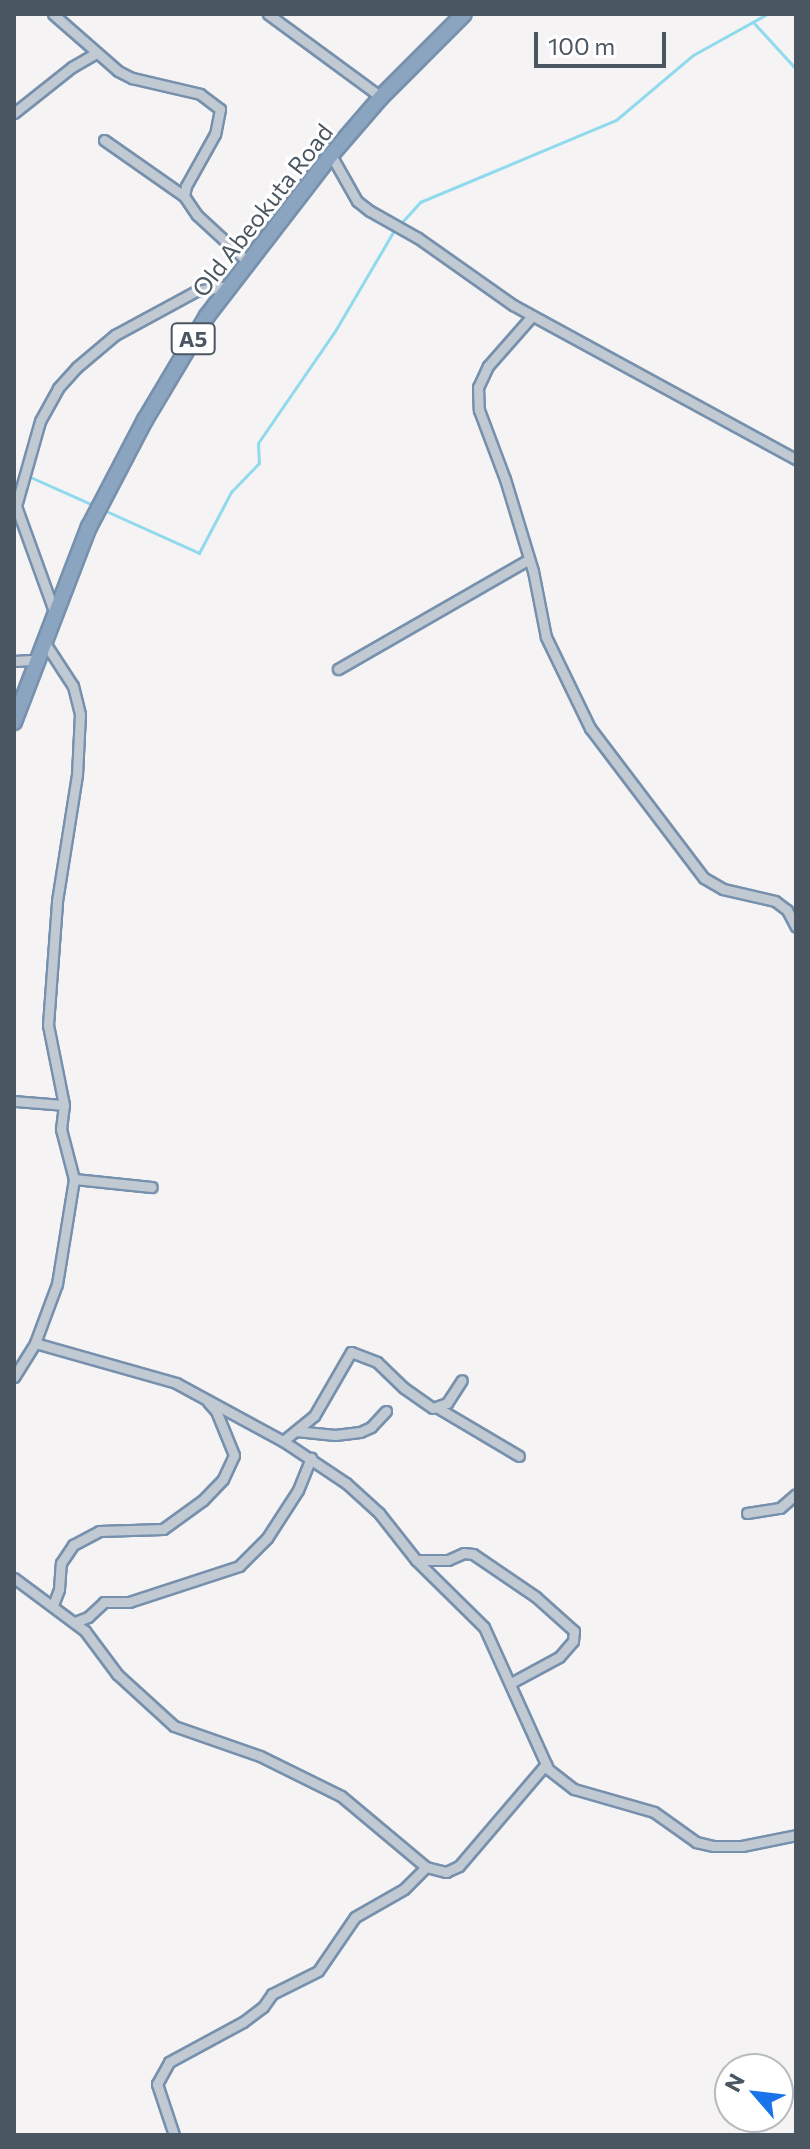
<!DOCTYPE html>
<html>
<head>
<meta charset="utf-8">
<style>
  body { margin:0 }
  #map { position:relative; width:810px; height:2149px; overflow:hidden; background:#f5f3f3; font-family:Commissioner,sans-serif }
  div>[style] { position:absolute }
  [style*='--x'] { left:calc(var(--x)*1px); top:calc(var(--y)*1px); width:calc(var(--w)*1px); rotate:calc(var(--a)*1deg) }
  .stream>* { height:3px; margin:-1.5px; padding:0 1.5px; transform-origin:1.5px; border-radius:1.5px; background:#90daee }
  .roads { filter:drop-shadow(2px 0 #7690ad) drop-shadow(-2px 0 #7690ad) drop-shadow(0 2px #7690ad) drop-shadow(0 -2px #7690ad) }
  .minor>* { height:9px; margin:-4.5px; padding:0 4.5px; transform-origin:4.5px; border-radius:4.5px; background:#c1cad2 }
  .highway>* { height:14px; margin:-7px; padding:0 7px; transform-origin:7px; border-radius:7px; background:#8ba5c1 }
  span { translate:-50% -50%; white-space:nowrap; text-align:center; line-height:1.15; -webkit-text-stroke:6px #fff; paint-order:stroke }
  .shield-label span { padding:2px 6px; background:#fff; border:2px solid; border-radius:6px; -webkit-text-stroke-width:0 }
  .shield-label { font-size:22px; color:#4a5661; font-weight:700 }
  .street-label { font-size:24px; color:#4a5661 }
  .frame { position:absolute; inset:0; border:16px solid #4a5661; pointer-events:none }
  .north { position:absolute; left:714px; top:2053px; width:80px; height:80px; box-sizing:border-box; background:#fff; border:2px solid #b7bbc0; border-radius:50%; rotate:298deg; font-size:22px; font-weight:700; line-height:32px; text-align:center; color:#4a5661 }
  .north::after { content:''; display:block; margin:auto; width:28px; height:36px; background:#1a73e8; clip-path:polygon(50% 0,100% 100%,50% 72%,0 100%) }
  .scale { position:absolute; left:534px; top:32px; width:132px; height:36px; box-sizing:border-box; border:4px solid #4a5661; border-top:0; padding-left:10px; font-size:24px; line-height:28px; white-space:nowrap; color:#4a5661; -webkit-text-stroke:6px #fff; paint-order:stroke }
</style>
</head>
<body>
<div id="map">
  <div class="stream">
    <i style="--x:753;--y:22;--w:64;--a:47.5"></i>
    <i style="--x:403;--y:221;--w:25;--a:-48"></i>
    <i style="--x:420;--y:202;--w:212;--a:-22.7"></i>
    <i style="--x:616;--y:120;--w:101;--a:-40.2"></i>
    <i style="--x:693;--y:55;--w:85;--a:-29"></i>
    <i style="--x:28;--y:476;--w:69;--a:24"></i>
    <i style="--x:106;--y:511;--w:102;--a:24.3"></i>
    <i style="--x:199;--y:553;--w:69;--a:-62.3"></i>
    <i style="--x:231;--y:492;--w:40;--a:-46"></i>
    <i style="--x:259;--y:463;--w:20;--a:-93"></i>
    <i style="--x:258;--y:443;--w:136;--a:-55.5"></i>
    <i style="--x:335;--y:331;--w:115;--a:-59.6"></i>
  </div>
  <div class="roads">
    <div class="minor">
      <i style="--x:53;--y:14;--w:86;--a:41.2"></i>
      <i style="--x:118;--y:71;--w:16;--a:27"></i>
      <i style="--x:132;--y:78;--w:70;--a:13.2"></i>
      <i style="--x:200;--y:94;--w:25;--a:37"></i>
      <i style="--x:220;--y:109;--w:25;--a:101"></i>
      <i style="--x:215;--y:134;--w:60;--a:119.1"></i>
      <i style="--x:186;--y:186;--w:10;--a:101"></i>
      <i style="--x:184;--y:196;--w:23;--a:56"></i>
      <i style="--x:197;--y:215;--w:71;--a:42.7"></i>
      <i style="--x:268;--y:14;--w:140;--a:36.3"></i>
      <i style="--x:14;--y:113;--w:74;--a:-38.4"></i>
      <i style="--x:72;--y:67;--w:28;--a:-30"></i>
      <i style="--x:104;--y:140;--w:98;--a:35"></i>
      <i style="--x:331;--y:155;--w:53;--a:60.5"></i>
      <i style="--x:357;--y:201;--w:16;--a:38"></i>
      <i style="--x:370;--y:211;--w:55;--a:29.4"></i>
      <i style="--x:418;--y:238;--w:116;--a:35.2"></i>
      <i style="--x:513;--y:305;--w:322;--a:28.6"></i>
      <i style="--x:532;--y:316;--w:67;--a:131.3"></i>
      <i style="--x:488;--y:366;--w:23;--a:115"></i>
      <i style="--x:478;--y:387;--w:23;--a:88"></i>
      <i style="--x:479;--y:410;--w:74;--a:69.4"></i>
      <i style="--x:505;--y:479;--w:96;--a:73.1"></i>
      <i style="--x:533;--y:571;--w:67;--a:78.9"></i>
      <i style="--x:546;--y:637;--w:101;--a:64.2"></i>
      <i style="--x:590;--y:728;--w:188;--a:52.8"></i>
      <i style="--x:704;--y:878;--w:22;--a:30"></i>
      <i style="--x:723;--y:889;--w:53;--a:13"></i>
      <i style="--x:775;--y:901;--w:15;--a:37"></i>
      <i style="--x:787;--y:910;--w:19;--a:62"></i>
      <i style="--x:54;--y:611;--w:112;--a:-109.9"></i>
      <i style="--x:16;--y:506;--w:88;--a:-74.2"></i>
      <i style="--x:40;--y:421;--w:38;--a:-61"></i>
      <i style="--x:58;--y:388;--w:28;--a:-48"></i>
      <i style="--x:77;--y:367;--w:50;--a:-40.1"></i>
      <i style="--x:115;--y:335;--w:92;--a:-28.5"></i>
      <i style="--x:196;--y:291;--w:32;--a:-9"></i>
      <i style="--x:14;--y:661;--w:22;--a:-3"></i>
      <i style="--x:338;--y:669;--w:220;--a:-29.9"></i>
      <i style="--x:14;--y:1101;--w:50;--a:4.6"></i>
      <i style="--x:74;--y:1179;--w:78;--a:5.9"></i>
      <i style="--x:35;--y:1343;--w:147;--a:15.8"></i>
      <i style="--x:176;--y:1383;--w:122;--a:28.5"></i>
      <i style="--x:283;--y:1441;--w:76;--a:33.7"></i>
      <i style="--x:346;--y:1483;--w:45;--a:42.3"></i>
      <i style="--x:379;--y:1513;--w:60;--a:51.8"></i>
      <i style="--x:416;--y:1560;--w:95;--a:44.6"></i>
      <i style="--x:484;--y:1627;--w:156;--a:65.7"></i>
      <i style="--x:548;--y:1769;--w:33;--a:38"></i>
      <i style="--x:574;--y:1789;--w:83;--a:16"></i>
      <i style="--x:654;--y:1812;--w:52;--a:35.5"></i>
      <i style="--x:696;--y:1842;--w:18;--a:13"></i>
      <i style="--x:714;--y:1846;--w:28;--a:0"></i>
      <i style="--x:742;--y:1846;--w:55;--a:-11.5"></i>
      <i style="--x:14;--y:1377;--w:40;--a:-58"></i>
      <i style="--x:35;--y:1343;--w:63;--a:-69.6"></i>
      <i style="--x:57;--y:1284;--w:106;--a:-80.8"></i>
      <i style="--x:74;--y:1179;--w:52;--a:-104.6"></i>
      <i style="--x:61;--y:1129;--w:24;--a:-83"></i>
      <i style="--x:64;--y:1105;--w:82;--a:-101.3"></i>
      <i style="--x:48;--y:1025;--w:124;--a:-85.8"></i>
      <i style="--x:57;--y:901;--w:128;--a:-81"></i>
      <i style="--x:77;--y:775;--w:61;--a:-87.2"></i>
      <i style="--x:80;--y:714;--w:29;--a:-104"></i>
      <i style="--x:73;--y:686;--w:55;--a:-123.1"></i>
      <i style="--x:438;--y:1408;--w:94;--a:30.7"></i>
      <i style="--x:296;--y:1431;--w:39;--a:6"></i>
      <i style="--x:335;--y:1435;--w:25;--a:-7"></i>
      <i style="--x:360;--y:1432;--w:12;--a:-24"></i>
      <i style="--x:371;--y:1427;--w:22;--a:-47"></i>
      <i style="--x:283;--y:1441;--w:40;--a:-39"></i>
      <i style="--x:314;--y:1416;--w:74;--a:-60"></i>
      <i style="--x:351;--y:1352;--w:28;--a:21"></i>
      <i style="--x:377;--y:1362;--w:37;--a:44"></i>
      <i style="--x:404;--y:1388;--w:35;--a:35"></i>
      <i style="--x:433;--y:1408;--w:15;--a:-20"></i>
      <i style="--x:447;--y:1403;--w:27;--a:-57"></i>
      <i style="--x:747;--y:1513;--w:33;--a:-9"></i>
      <i style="--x:780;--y:1508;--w:21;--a:-41"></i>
      <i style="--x:416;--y:1560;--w:32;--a:0"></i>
      <i style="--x:448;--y:1560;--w:17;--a:-24"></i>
      <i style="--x:464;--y:1553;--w:9;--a:6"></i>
      <i style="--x:473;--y:1554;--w:76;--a:34.3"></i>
      <i style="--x:536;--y:1597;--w:51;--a:41.8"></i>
      <i style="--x:574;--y:1631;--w:10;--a:96"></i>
      <i style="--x:573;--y:1641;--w:21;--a:131"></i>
      <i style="--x:559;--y:1657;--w:55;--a:151.6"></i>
      <i style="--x:14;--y:1578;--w:89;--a:36.7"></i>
      <i style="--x:85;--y:1631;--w:54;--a:53.3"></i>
      <i style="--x:117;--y:1674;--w:77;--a:42.4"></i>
      <i style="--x:174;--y:1726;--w:91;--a:19.2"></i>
      <i style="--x:260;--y:1756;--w:90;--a:26.3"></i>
      <i style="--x:341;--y:1796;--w:111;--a:39.9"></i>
      <i style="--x:53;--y:1605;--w:17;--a:-69"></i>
      <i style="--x:59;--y:1589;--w:26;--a:-86"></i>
      <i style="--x:61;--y:1563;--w:22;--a:-56"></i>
      <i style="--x:73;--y:1545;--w:30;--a:-28"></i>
      <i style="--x:99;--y:1531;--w:64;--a:-1.8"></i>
      <i style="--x:163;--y:1529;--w:49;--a:-35.9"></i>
      <i style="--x:203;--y:1500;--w:29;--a:-46"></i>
      <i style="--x:223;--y:1479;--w:26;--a:-65"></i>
      <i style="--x:234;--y:1455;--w:48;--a:-112.2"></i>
      <i style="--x:216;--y:1411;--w:12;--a:-132"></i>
      <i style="--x:75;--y:1622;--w:14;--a:-21"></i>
      <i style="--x:88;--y:1617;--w:22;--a:-43"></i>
      <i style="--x:104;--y:1602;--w:25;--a:0"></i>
      <i style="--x:129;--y:1602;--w:116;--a:-18.1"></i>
      <i style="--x:239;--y:1566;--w:40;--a:-45"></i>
      <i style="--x:267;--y:1538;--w:57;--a:-57.1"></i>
      <i style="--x:298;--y:1490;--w:35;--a:-68"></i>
      <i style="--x:174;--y:2135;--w:54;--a:-108.4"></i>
      <i style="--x:157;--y:2084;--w:25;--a:-61"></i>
      <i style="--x:169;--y:2062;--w:84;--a:-28.4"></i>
      <i style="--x:243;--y:2022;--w:25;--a:-37"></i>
      <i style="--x:263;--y:2007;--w:16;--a:-55"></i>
      <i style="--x:272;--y:1994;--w:51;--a:-26.6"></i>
      <i style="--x:318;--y:1971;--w:65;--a:-55.6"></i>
      <i style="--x:355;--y:1917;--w:56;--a:-29.7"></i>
      <i style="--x:404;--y:1889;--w:31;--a:-45"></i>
      <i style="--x:426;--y:1867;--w:21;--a:14"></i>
      <i style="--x:446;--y:1872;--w:14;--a:-25"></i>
      <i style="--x:459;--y:1866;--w:134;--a:-49.5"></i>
    </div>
    <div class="highway">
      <i style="--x:14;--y:722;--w:209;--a:-69"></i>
      <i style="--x:89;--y:527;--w:121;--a:-62.4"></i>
      <i style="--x:145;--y:420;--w:121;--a:-59.2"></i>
      <i style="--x:207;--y:316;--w:203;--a:-52.4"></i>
      <i style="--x:331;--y:155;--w:77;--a:-49.2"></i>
      <i style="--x:381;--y:97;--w:117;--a:-45"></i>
    </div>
  </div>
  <div class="shield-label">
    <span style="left:193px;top:339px">A5</span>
  </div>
  <div class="street-label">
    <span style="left:262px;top:210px;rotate:-52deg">Old Abeokuta Road</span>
  </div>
  <div class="frame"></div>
  <div class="north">N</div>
  <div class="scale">100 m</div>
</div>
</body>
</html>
